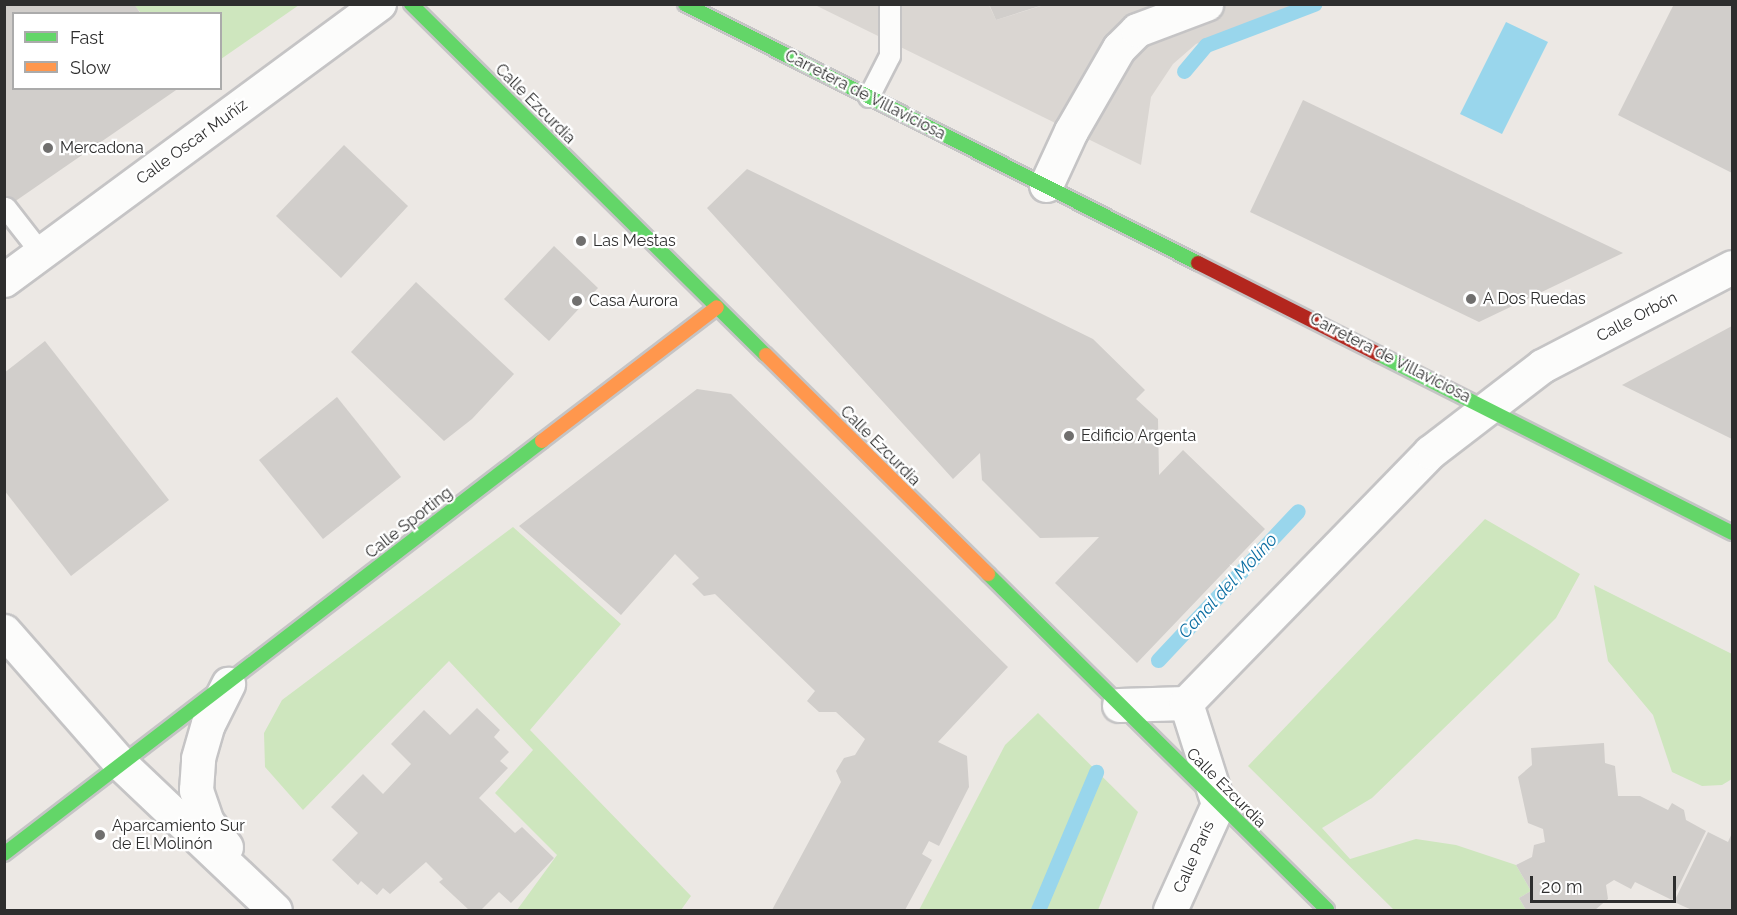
<!DOCTYPE html>
<html>
<head>
<meta charset="utf-8">
<style>
  body { margin:0 }
  #map { position:relative; width:1737px; height:915px; overflow:hidden; background:#ece8e4; font-family:Raleway,sans-serif }
  div>[style] { position:absolute }
  [style*='--x'] { left:calc(var(--x)*1px); top:calc(var(--y)*1px); width:calc(var(--w)*1px); rotate:calc(var(--a)*1deg) }
  .green>* { inset:0; background:#cee6be }
  .plaza>* { inset:0; background:#dad6d2 }
  .water>* { inset:0; background:#99d6ec }
  .stream>* { height:15px; margin:-7.5px; padding:0 7.5px; transform-origin:7.5px; border-radius:7.5px; background:#99d6ec }
  .building>* { inset:0; background:#d1cecb }
  .roads { filter:drop-shadow(2px 0 #c5c4c5) drop-shadow(-2px 0 #c5c4c5) drop-shadow(0 2px #c5c4c5) drop-shadow(0 -2px #c5c4c5) }
  .lane>* { height:20px; margin:-10px; padding:0 10px; transform-origin:10px; border-radius:10px; background:#fcfcfb }
  .street>* { height:33px; margin:-16.5px; padding:0 16.5px; transform-origin:16.5px; border-radius:16.5px; background:#fcfcfb }
  .fast>* { height:14px; margin:-7px; padding:0 7px; transform-origin:7px; border-radius:7px; background:#63d668 }
  .slow>* { height:14px; margin:-7px; padding:0 7px; transform-origin:7px; border-radius:7px; background:#ff974d }
  .jam>* { height:14px; margin:-7px; padding:0 7px; transform-origin:7px; border-radius:7px; background:#b3261e }
  .dots>* { width:16px; height:16px; translate:-50% -50%; box-sizing:border-box; border:3px solid #fff; border-radius:50% }
  span { translate:-50% -50%; white-space:nowrap; text-align:center; line-height:1.15; -webkit-text-stroke:4.5px #fff; paint-order:stroke }
  .street-label { font-size:16px; color:#2e2e2e }
  .poi-label { font-size:16px; color:#2e2e2e }
  .left { translate:0 -50%; text-align:left }
  .water-label { font-size:18px; color:#0d6fa3; font-style:italic }
  .frame { position:absolute; inset:0; border:6px solid #2e2e2e; pointer-events:none }
  .legend { position:absolute; left:12px; top:12px; width:210px; height:78px; box-sizing:border-box; background:#fff; border:2px solid #ababab; margin:0; padding:8px 10px; list-style:none; font-size:18px; color:#2e2e2e }
  .legend li { display:flex; align-items:center; gap:12px; height:30px }
  .legend b { width:30px; border:2px solid #ababab }
  .scale { position:absolute; left:1530px; top:876px; width:146px; height:27px; box-sizing:border-box; border:3px solid #2e2e2e; border-top:0; padding-left:8px; font-size:18px; line-height:21px; white-space:nowrap; color:#2e2e2e; -webkit-text-stroke:4px #fff; paint-order:stroke }
</style>
</head>
<body>
<div id="map">
  <div class="green">
    <i style="clip-path:polygon(134px 5px,299px 5px,221px 59px,220px 14px,141px 13px)"></i>
    <i style="clip-path:polygon(1485px 519px,1580px 574px,1556px 618px,1507px 667px,1372px 798px,1322px 828px,1350px 859px,1416px 839px,1456px 845px,1516px 865px,1531px 891px,1519px 898px,1526px 910px,1394px 910px,1248px 766px)"></i>
    <i style="clip-path:polygon(513px 527px,621px 624px,530px 730px,691px 896px,681px 910px,517px 910px,557px 855px,495px 793px,533px 750px,449px 661px,303px 810px,265px 767px,264px 733px,282px 700px)"></i>
    <i style="clip-path:polygon(1594px 585px,1732px 654px,1732px 779px,1722px 785px,1702px 786px,1672px 772px,1653px 715px,1608px 661px)"></i>
    <i style="clip-path:polygon(1038px 713px,1138px 812px,1098px 910px,919px 910px,1005px 745px)"></i>
  </div>
  <div class="plaza">
    <i style="clip-path:polygon(815px 5px,989px 5px,996px 20px,1044px 5px,1293px 5px,1196px 44px,1173px 64px,1151px 97px,1141px 165px)"></i>
  </div>
  <div class="water">
    <i style="clip-path:polygon(1506px 22px,1548px 42px,1502px 134px,1460px 114px)"></i>
  </div>
  <div class="stream">
    <i style="--x:1184;--y:71;--w:34;--a:-50"></i>
    <i style="--x:1206;--y:45;--w:116;--a:-20.8"></i>
    <i style="--x:1158;--y:660;--w:204;--a:-46.8"></i>
    <i style="--x:1038;--y:910;--w:150;--a:-67.2"></i>
  </div>
  <div class="building">
    <i style="clip-path:polygon(4px 4px,134px 4px,141px 14px,14px 14px,14px 88px,179px 88px,4px 209px)"></i>
    <i style="clip-path:polygon(989px 4px,1043px 4px,1043px 5px,996px 20px)"></i>
    <i style="clip-path:polygon(1674px 4px,1732px 4px,1732px 173px,1618px 115px)"></i>
    <i style="clip-path:polygon(1303px 100px,1623px 253px,1479px 322px,1250px 212px)"></i>
    <i style="clip-path:polygon(344px 145px,408px 206px,341px 278px,276px 216px)"></i>
    <i style="clip-path:polygon(747px 169px,1093px 339px,1145px 390px,1136px 399px,1158px 419px,1159px 475px,1183px 450px,1265px 529px,1137px 663px,1055px 583px,1099px 537px,1040px 538px,982px 480px,980px 453px,953px 479px,707px 208px)"></i>
    <i style="clip-path:polygon(554px 246px,598px 288px,549px 341px,504px 299px)"></i>
    <i style="clip-path:polygon(416px 282px,514px 374px,472px 419px,444px 441px,351px 352px)"></i>
    <i style="clip-path:polygon(1732px 326px,1732px 439px,1622px 385px)"></i>
    <i style="clip-path:polygon(45px 341px,169px 500px,71px 576px,4px 490px,4px 373px)"></i>
    <i style="clip-path:polygon(697px 389px,731px 394px,1008px 667px,938px 742px,967px 756px,969px 787px,939px 846px,929px 841px,922px 854px,932px 860px,905px 910px,772px 910px,841px 782px,836px 771px,844px 758px,855px 755px,865px 739px,836px 712px,819px 712px,807px 701px,815px 691px,715px 594px,704px 596px,692px 584px,699px 578px,675px 554px,621px 615px,519px 526px)"></i>
    <i style="clip-path:polygon(337px 397px,401px 477px,323px 539px,259px 460px)"></i>
    <i style="clip-path:polygon(477px 708px,500px 730px,494px 737px,509px 752px,500px 761px,508px 768px,479px 798px,515px 833px,522px 827px,554px 858px,511px 903px,499px 892px,481px 910px,469px 910px,439px 882px,443px 879px,426px 862px,390px 894px,383px 888px,377px 895px,361px 881px,358px 885px,332px 860px,358px 833px,331px 807px,363px 774px,383px 794px,411px 764px,391px 744px,424px 710px,450px 735px)"></i>
    <i style="clip-path:polygon(1604px 743px,1605px 763px,1615px 766px,1618px 796px,1640px 796px,1668px 810px,1672px 803px,1684px 810px,1686px 820px,1706px 831px,1672px 900px,1635px 882px,1631px 889px,1614px 880px,1606px 885px,1608px 899px,1595px 910px,1526px 910px,1519px 898px,1531px 891px,1516px 865px,1532px 857px,1534px 845px,1545px 842px,1543px 829px,1528px 823px,1518px 777px,1532px 765px,1531px 748px)"></i>
    <i style="clip-path:polygon(1708px 832px,1728px 842px,1732px 833px,1732px 910px,1692px 910px,1674px 902px)"></i>
  </div>
  <div class="roads">
    <div class="lane">
      <i style="--x:869;--y:97;--w:46;--a:-62.9"></i>
      <i style="--x:890;--y:56;--w:52;--a:-90"></i>
      <i style="--x:6;--y:208;--w:57;--a:52.1"></i>
    </div>
    <div class="street">
      <i style="--x:1046;--y:185;--w:60;--a:-65.2"></i>
      <i style="--x:1071;--y:131;--w:96;--a:-60"></i>
      <i style="--x:1119;--y:48;--w:25;--a:-45"></i>
      <i style="--x:1137;--y:30;--w:74;--a:-20.6"></i>
      <i style="--x:4;--y:280;--w:466;--a:-36.4"></i>
      <i style="--x:4;--y:631;--w:177;--a:48.7"></i>
      <i style="--x:121;--y:764;--w:212;--a:43.5"></i>
      <i style="--x:1119;--y:705;--w:67;--a:-1.7"></i>
      <i style="--x:1186;--y:703;--w:350;--a:-45.8"></i>
      <i style="--x:1430;--y:452;--w:141;--a:-37.5"></i>
      <i style="--x:1542;--y:366;--w:214;--a:-27.5"></i>
      <i style="--x:226;--y:847;--w:31;--a:-127"></i>
      <i style="--x:207;--y:822;--w:34;--a:-109"></i>
      <i style="--x:196;--y:790;--w:32;--a:-86"></i>
      <i style="--x:198;--y:758;--w:35;--a:-74"></i>
      <i style="--x:208;--y:724;--w:45;--a:-63.4"></i>
      <i style="--x:1170;--y:910;--w:116;--a:-65.6"></i>
      <i style="--x:1218;--y:804;--w:106;--a:-107.6"></i>
    </div>
    <div class="fast">
      <i style="--x:411;--y:4;--w:499;--a:44.7"></i>
      <i style="--x:685;--y:4;--w:575;--a:26.79"></i>
      <i style="--x:1378;--y:354;--w:397;--a:26.8"></i>
      <i style="--x:988;--y:574;--w:477;--a:44.7"></i>
      <i style="--x:4;--y:854;--w:678;--a:-37.51"></i>
    </div>
    <div class="slow">
      <i style="--x:766;--y:355;--w:312;--a:44.6"></i>
      <i style="--x:542;--y:441;--w:220;--a:-37.4"></i>
    </div>
    <div class="jam">
      <i style="--x:1198;--y:263;--w:202;--a:26.8"></i>
    </div>
  </div>
  <div class="dots">
    <i style="left:48px;top:148px;background:#706f6e"></i>
    <i style="left:581px;top:241px;background:#706f6e"></i>
    <i style="left:1471px;top:299px;background:#706f6e"></i>
    <i style="left:577px;top:301px;background:#706f6e"></i>
    <i style="left:1069px;top:436px;background:#706f6e"></i>
    <i style="left:100px;top:835px;background:#706f6e"></i>
  </div>
  <div class="street-label">
    <span style="left:865px;top:95px;rotate:27deg">Carretera de Villaviciosa</span>
    <span style="left:535px;top:104px;rotate:45deg">Calle Ezcurdia</span>
    <span style="left:192px;top:142px;rotate:-36deg">Calle Oscar Muñíz</span>
    <span style="left:1637px;top:317px;rotate:-28deg">Calle Orbón</span>
    <span style="left:1390px;top:358px;rotate:27deg">Carretera de Villaviciosa</span>
    <span style="left:880px;top:446px;rotate:45deg">Calle Ezcurdia</span>
    <span style="left:409px;top:523px;rotate:-38deg">Calle Sporting</span>
    <span style="left:1226px;top:788px;rotate:45deg">Calle Ezcurdia</span>
    <span style="left:1194px;top:857px;rotate:-66deg">Calle París</span>
  </div>
  <div class="poi-label">
    <span class="left" style="left:60px;top:148px">Mercadona</span>
    <span class="left" style="left:593px;top:241px">Las Mestas</span>
    <span class="left" style="left:1483px;top:299px">A Dos Ruedas</span>
    <span class="left" style="left:589px;top:301px">Casa Aurora</span>
    <span class="left" style="left:1081px;top:436px">Edificio Argenta</span>
    <span class="left" style="left:112px;top:835px">Aparcamiento Sur<br>de El Molinón</span>
  </div>
  <div class="water-label">
    <span style="left:1228px;top:586px;rotate:-47deg">Canal del Molino</span>
  </div>
  <div class="frame"></div>
  <ul class="legend">
  <li><b style="height:8px;background:#63d668"></b>Fast</li>
  <li><b style="height:8px;background:#ff974d"></b>Slow</li>
  </ul>
  <div class="scale">20 m</div>
</div>
</body>
</html>
